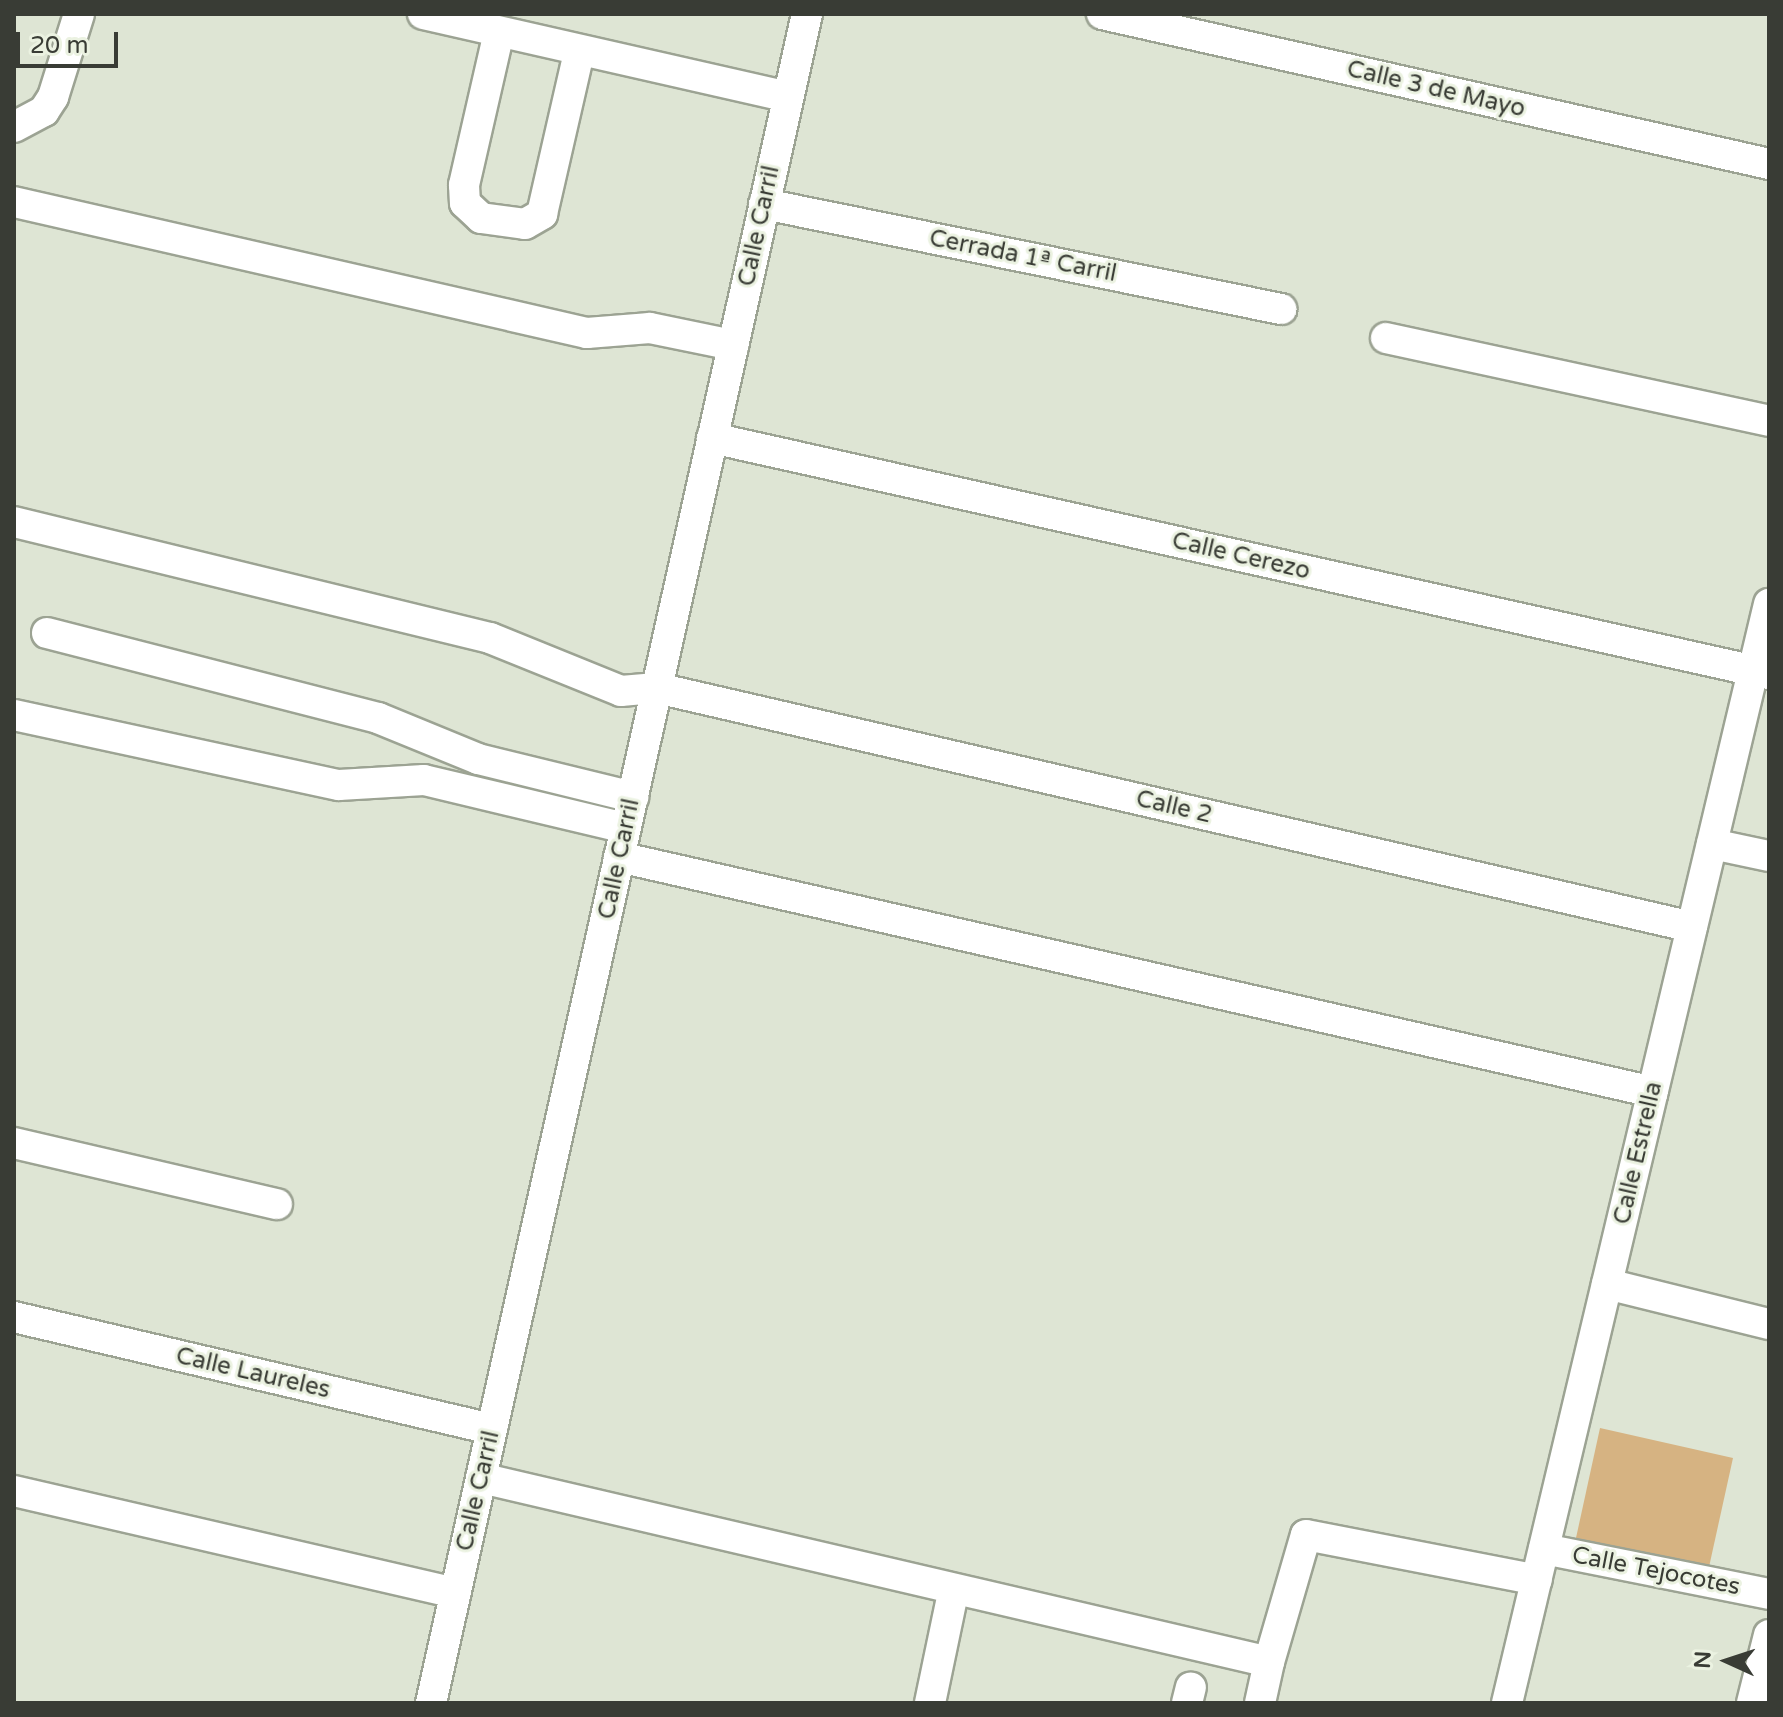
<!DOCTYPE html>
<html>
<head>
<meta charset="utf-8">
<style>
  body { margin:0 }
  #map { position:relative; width:1783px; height:1717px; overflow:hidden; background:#dee5d4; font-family:"Varela Round",sans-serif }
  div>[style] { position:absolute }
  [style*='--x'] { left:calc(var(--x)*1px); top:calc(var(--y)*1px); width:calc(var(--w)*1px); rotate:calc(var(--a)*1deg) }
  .green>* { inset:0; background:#d6b382 }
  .roads { filter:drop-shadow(2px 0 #9ca393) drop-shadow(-2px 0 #9ca393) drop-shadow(0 2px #9ca393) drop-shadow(0 -2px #9ca393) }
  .street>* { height:30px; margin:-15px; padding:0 15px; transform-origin:15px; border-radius:15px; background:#fff }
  span { translate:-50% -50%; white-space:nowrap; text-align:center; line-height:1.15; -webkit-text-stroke:6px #ebf2e1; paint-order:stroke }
  .street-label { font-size:24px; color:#393c35 }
  .frame { position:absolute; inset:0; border:16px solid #393c35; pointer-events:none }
  .north { position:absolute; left:1687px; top:1621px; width:80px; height:80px; -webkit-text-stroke:6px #ebf2e1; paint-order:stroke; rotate:273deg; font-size:22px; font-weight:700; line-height:32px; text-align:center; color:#393c35 }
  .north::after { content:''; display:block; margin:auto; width:28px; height:36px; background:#393c35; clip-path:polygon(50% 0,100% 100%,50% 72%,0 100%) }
  .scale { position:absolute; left:16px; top:32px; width:102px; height:36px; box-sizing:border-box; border:4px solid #393c35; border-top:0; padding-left:10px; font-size:24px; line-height:28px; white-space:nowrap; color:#393c35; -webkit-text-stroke:6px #ebf2e1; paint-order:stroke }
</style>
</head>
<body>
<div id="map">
  <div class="green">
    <i style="clip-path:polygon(1600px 1428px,1733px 1458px,1709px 1567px,1576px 1538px)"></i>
  </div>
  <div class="roads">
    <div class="street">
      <i style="--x:423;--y:14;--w:374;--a:12.8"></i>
      <i style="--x:1102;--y:14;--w:684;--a:12.67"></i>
      <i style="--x:499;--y:32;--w:157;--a:102.9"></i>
      <i style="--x:464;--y:185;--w:18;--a:87"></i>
      <i style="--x:465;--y:203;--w:22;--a:43"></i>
      <i style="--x:481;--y:218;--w:44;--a:7.8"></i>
      <i style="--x:525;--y:224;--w:20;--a:-30"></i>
      <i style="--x:542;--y:214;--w:166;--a:-77.1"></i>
      <i style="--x:14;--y:127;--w:34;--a:-28"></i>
      <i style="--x:44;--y:111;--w:17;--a:-57"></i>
      <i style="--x:53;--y:97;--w:87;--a:-72.6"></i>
      <i style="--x:14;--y:202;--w:588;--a:12.88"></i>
      <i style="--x:587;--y:333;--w:63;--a:-4.5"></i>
      <i style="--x:650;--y:328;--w:85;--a:11.6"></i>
      <i style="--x:764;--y:204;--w:528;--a:11.48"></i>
      <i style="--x:1386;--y:338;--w:392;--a:12.2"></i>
      <i style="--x:712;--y:438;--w:1083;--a:12.59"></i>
      <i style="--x:14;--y:522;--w:490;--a:13.7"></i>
      <i style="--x:490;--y:638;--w:141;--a:22"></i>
      <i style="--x:621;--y:691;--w:36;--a:-5"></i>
      <i style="--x:657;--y:688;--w:1062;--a:13"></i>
      <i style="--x:47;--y:633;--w:342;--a:14.4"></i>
      <i style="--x:378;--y:718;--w:108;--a:22.3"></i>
      <i style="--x:478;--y:759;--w:160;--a:13.8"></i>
      <i style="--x:14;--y:715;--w:332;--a:12.2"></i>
      <i style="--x:339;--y:785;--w:85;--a:-3.4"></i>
      <i style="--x:424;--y:780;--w:207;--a:13.4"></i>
      <i style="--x:1712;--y:844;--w:58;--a:11.9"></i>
      <i style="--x:619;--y:857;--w:1060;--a:12.8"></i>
      <i style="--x:14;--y:1143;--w:270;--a:13.1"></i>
      <i style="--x:1607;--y:1284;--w:167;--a:13.9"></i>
      <i style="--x:14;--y:1317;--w:491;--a:13.2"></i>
      <i style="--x:481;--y:1478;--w:809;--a:13.14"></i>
      <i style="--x:1269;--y:1662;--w:132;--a:-73.8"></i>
      <i style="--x:1306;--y:1535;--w:235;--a:11"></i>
      <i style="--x:14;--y:1491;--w:453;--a:13"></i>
      <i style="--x:1544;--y:1549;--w:229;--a:11.3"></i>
      <i style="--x:431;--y:1703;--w:1730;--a:-77.45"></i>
      <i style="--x:930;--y:1703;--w:112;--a:-78.2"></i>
      <i style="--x:1187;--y:1703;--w:16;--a:-76"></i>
      <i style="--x:1260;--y:1703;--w:42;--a:-77.6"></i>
      <i style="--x:1507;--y:1703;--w:1130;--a:-76.59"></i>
      <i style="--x:1752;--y:1703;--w:70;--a:-76"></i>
    </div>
  </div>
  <div class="street-label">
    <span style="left:1436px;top:89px;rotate:13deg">Calle 3 de Mayo</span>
    <span style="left:759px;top:226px;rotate:-78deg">Calle Carril</span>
    <span style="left:1023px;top:256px;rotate:11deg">Cerrada 1ª Carril</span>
    <span style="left:1241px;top:556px;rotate:13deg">Calle Cerezo</span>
    <span style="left:1174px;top:807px;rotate:13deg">Calle 2</span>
    <span style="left:619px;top:859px;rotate:-78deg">Calle Carril</span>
    <span style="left:1638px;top:1153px;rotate:-77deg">Calle Estrella</span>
    <span style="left:253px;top:1373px;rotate:13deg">Calle Laureles</span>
    <span style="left:478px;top:1491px;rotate:-77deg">Calle Carril</span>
    <span style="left:1656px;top:1571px;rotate:11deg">Calle Tejocotes</span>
  </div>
  <div class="frame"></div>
  <div class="north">N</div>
  <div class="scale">20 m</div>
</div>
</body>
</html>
